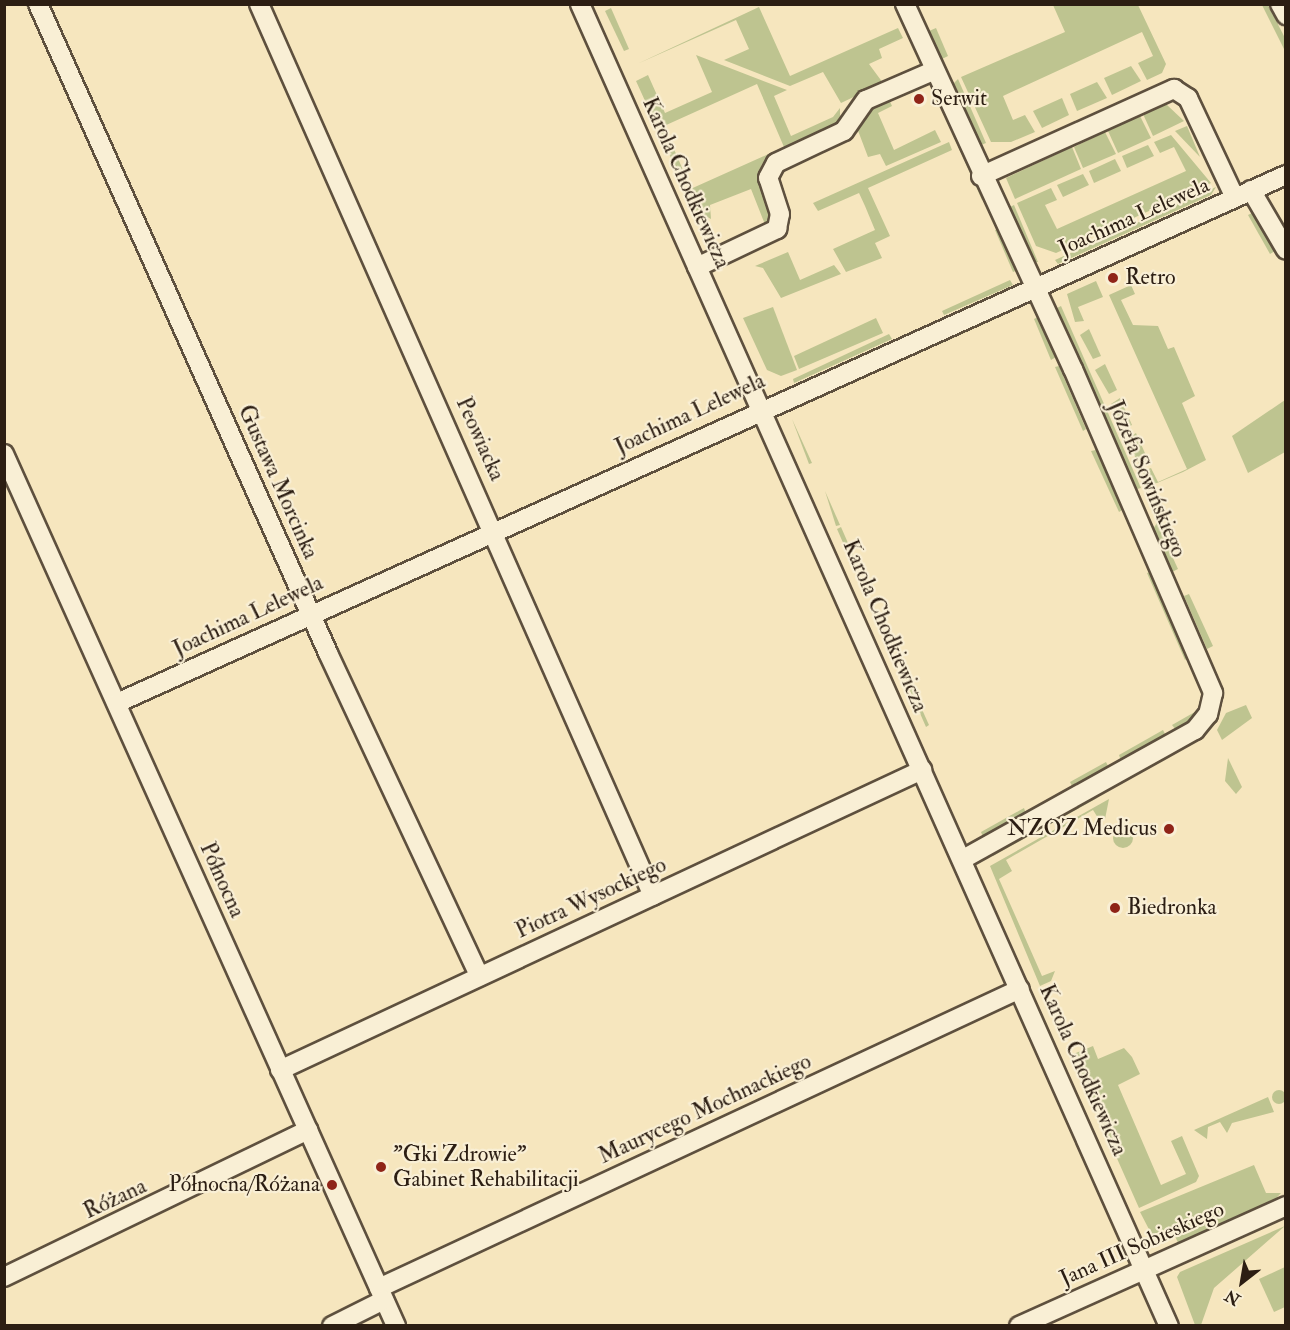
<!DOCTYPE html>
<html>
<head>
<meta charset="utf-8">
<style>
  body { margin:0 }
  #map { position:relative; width:1290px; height:1330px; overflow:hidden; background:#f6e6be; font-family:"IM FELL Double Pica",serif }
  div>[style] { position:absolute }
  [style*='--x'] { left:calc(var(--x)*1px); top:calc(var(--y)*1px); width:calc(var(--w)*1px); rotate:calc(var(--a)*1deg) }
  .green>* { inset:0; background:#bec490 }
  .round { border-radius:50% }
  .roads { filter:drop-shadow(2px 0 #5e503e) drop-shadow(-2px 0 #5e503e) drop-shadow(0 2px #5e503e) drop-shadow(0 -2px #5e503e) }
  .minor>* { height:18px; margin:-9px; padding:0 9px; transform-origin:9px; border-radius:9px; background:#f9efd5 }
  .dots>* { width:16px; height:16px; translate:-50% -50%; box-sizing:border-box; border:3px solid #f9efd5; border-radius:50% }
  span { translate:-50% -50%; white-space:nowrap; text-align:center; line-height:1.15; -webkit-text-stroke:4.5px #f9efd5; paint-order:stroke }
  .poi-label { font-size:22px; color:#2c1e13 }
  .left { translate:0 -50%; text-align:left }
  .right { translate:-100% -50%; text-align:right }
  .street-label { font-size:22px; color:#2c1e13 }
  .frame { position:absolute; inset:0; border:6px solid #2c1e13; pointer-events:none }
  .north { position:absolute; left:1212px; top:1252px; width:60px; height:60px; -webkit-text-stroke:4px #f9efd5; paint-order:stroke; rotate:211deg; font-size:16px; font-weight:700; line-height:24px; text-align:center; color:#2c1e13 }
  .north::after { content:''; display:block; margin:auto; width:21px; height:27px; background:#2c1e13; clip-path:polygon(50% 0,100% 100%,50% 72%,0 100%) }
</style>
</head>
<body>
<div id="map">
  <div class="green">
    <i style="clip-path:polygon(1053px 5px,1138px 5px,1166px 64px,1162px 73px,1147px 80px,1138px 63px,1153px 56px,1142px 32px,1003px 96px,1013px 120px,1025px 115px,1035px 132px,1011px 142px,991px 142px,961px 77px,1065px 32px)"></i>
    <i style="clip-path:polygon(1262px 5px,1268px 5px,1285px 38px,1285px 51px)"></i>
    <i style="clip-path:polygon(759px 7px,790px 76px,898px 28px,903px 38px,879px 49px,882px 58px,869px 64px,883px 83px,841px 103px,823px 72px,790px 86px,724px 60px,749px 49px,736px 20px,637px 64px)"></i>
    <i style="clip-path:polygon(611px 8px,629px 49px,624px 51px,605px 11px)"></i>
    <i style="clip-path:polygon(936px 28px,948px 56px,942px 59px,929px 31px)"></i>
    <i style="clip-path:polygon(696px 55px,787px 90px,774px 96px,791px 136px,833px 117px,840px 108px,840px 122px,833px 129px,762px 164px,759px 178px,775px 218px,766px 227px,751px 189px,710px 205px,711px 219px,696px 211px,686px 191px,784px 147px,757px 84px,664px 126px,686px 177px,681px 180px,636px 81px,648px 75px,665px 113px,712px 92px)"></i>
    <i style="clip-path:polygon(1131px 66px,1141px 81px,1112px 95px,1104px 78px)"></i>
    <i style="clip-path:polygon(958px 79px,986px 143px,981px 145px,953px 84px)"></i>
    <i style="clip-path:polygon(1097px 82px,1107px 98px,1077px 111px,1070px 94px)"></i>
    <i style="clip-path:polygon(888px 97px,892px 106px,878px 113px,894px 150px,935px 130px,941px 142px,886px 166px,880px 154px,868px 157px,857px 128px,862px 111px)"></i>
    <i style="clip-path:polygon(1062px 98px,1069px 115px,1042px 128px,1033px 111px)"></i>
    <i style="clip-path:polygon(1166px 104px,1184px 121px,1153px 136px,1143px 114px)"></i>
    <i style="clip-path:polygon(1140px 116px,1151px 138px,1118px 153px,1108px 131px)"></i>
    <i style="clip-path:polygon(1187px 126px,1200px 157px,1175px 131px)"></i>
    <i style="clip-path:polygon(1105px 132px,1116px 154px,1083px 168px,1074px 147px)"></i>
    <i style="clip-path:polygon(958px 134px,986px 198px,982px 200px,953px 135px)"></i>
    <i style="clip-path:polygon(1171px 135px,1211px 183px,1056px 253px,1036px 246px,1017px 203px,1051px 188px,1057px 200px,1045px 205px,1057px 229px,1186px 171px,1174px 147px,1160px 153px,1154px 142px)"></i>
    <i style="clip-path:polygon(949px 142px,952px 150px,868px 188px,890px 236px,875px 243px,882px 258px,846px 272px,833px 249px,875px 230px,865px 206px,859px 193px,818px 211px,813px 203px)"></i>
    <i style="clip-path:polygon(1148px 145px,1154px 156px,1127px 168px,1122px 156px)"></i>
    <i style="clip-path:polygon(1072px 147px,1081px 169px,1015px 199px,1006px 178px)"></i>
    <i style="clip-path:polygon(1115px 159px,1121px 171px,1094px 183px,1089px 171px)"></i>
    <i style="clip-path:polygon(1083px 174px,1089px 185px,1063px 197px,1057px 185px)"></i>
    <i style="clip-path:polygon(1216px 187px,1211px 195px,1182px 208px,1058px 264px,1055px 260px)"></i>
    <i style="clip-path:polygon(1014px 205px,1038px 262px,1032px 262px,1008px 208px)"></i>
    <i style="clip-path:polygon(1223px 211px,1225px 215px,1145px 250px,1145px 246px)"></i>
    <i style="clip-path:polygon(1252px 213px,1275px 251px,1270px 254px,1248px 215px)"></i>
    <i style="clip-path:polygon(1000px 228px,1018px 270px,1013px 272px,995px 230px)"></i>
    <i style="clip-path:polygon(788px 252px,800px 280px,834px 265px,841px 274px,781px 298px,763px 268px,755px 266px)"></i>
    <i style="clip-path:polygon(1010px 280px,1013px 285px,944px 315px,942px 311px)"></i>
    <i style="clip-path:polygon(1096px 281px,1103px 297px,1078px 307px,1084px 321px,1075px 322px,1067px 294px)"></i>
    <i style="clip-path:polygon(1131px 285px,1135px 294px,1121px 300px,1133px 325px,1158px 326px,1168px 349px,1174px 347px,1195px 396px,1182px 403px,1206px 460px,1183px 472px,1157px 483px,1146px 485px,1143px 471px,1151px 468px,1158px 482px,1187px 469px,1109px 295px)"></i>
    <i style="clip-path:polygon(1020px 303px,1019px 308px,940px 344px,938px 339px)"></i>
    <i style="clip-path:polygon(1061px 306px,1141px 488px,1137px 489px,1057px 308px)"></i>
    <i style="clip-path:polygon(773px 307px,797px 370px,781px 376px,767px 370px,743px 318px)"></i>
    <i style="clip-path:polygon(1038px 317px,1056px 357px,1051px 360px,1034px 319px)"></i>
    <i style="clip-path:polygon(876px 318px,883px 333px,799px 369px,794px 356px)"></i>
    <i style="clip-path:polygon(1089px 329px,1101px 356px,1093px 359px,1080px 335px)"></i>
    <i style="clip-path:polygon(889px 334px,892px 339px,794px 383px,793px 379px)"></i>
    <i style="clip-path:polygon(1105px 364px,1117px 390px,1109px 394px,1095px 370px)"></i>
    <i style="clip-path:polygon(1059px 366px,1086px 429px,1083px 431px,1055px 367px)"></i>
    <i style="clip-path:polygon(1120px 398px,1132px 425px,1124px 429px,1111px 404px)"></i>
    <i style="clip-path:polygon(1285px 400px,1285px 452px,1248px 473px,1232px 436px)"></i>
    <i style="clip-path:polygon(792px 419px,812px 463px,809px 464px)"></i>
    <i style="clip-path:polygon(1136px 433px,1148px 460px,1139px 464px,1126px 440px)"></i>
    <i style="clip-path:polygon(1096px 450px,1122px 510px,1119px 512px,1091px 451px)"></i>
    <i style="clip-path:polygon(825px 491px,840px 525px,836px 526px)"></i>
    <i style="clip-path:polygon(1157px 523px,1178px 569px,1172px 572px,1153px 529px)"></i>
    <i style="clip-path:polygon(841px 527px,859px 568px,855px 570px,837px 529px)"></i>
    <i style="clip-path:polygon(1150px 572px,1188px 658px,1185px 660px,1147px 573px)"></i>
    <i style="clip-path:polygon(1189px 594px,1213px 646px,1207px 649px,1184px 596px)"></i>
    <i style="clip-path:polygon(911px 685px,929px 725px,926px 727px,908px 686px)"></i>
    <i style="clip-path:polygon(1246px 705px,1252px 718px,1222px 740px,1217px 730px,1226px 713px)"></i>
    <i style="clip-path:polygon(1200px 709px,1190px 721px,1176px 730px,1172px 725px)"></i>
    <i style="clip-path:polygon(1163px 730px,1166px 736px,1121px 761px,1119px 755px)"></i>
    <i style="clip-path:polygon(1228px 758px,1242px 787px,1236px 794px,1225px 781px)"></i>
    <i style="clip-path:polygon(1106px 762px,1109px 768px,1073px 788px,1070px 782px)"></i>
    <i style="clip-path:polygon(1099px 797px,993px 856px,992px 854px,1087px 801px)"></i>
    <i style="clip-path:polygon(1109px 799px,1105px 819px,1100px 821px,1093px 810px,1006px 860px,1012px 871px,999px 879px,1042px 976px,1055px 971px,1051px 981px,1040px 986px,990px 866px)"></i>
    <i style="clip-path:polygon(1024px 808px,1026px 814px,983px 837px,981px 832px)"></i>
    <i class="round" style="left:1113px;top:828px;width:20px;height:20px"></i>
    <i style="clip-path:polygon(1093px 1046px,1098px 1059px,1124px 1048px,1132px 1057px,1140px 1074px,1118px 1085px,1161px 1185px,1186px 1174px,1171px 1141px,1182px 1136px,1199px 1176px,1196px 1182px,1139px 1208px,1071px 1055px)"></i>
    <i class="round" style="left:1272px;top:1090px;width:14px;height:14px"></i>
    <i style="clip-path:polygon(1268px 1097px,1274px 1112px,1232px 1123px,1227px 1133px,1220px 1122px,1208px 1127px,1207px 1139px,1194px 1130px)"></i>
    <i style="clip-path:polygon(1254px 1165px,1266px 1193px,1281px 1193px,1270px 1205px,1179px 1245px,1175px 1236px,1154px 1239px,1140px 1212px)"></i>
    <i style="clip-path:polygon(1285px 1226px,1214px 1288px,1201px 1325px,1195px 1325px,1177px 1277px,1180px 1272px)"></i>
    <i style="clip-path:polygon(1285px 1267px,1285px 1307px,1274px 1312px,1259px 1279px)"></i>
  </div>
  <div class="roads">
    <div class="minor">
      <i style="--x:38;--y:4;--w:711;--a:65.92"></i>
      <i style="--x:328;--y:653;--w:357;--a:64.9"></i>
      <i style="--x:259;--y:4;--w:975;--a:66.17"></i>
      <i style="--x:580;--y:4;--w:1447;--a:65.99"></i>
      <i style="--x:905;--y:4;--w:402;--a:65.3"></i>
      <i style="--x:1073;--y:369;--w:353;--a:66.6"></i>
      <i style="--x:1213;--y:693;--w:22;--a:103"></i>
      <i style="--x:1208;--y:714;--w:21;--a:129"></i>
      <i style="--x:1195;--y:730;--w:265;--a:150.9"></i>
      <i style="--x:1280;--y:4;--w:13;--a:61"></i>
      <i style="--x:981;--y:176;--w:212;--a:-24.3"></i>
      <i style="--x:1174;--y:89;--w:17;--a:33"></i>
      <i style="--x:1188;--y:98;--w:110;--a:64.8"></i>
      <i style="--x:1251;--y:190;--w:69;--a:59.7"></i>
      <i style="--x:697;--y:267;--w:89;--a:-25.4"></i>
      <i style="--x:777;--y:229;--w:15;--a:-79"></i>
      <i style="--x:780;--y:214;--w:38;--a:-108"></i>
      <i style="--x:768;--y:178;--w:17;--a:-62"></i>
      <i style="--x:776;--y:163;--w:75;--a:-25.2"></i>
      <i style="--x:844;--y:131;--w:38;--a:-55"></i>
      <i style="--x:866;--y:100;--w:73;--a:-23.4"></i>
      <i style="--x:4;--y:454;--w:956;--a:65.79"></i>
      <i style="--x:117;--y:703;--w:1283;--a:-24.31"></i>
      <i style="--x:280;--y:1070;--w:709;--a:-25.05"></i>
      <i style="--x:4;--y:1277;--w:338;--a:-25.8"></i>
      <i style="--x:379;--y:1288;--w:707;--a:-25.01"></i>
      <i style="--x:332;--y:1326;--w:58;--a:-26.6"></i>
      <i style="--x:1019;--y:1326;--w:293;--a:-24.2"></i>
    </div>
  </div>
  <div class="dots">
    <i style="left:919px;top:99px;background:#8f2418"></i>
    <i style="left:1113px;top:278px;background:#8f2418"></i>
    <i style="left:1169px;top:829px;background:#8f2418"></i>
    <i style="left:1115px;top:908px;background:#8f2418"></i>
    <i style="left:381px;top:1167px;background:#8f2418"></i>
    <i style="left:332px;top:1185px;background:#8f2418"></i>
  </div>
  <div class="poi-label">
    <span class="left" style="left:931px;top:99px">Serwit</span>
    <span class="left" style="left:1125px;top:278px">Retro</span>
    <span class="right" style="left:1157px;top:829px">NZOZ Medicus</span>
    <span class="left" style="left:1127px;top:908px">Biedronka</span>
    <span class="left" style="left:393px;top:1167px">"Gki Zdrowie"<br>Gabinet Rehabilitacji</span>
    <span class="right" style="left:320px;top:1185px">Północna/Różana</span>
  </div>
  <div class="street-label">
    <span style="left:686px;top:183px;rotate:66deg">Karola Chodkiewicza</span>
    <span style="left:1134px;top:217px;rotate:-24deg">Joachima Lelewela</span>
    <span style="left:690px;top:414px;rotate:-25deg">Joachima Lelewela</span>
    <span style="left:480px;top:439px;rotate:66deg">Peowiacka</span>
    <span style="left:1147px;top:479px;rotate:67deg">Józefa Sowińskiego</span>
    <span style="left:278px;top:482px;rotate:66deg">Gustawa Morcinka</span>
    <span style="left:248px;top:616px;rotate:-25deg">Joachima Lelewela</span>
    <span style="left:885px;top:626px;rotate:67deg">Karola Chodkiewicza</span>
    <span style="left:222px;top:880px;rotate:66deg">Północna</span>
    <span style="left:591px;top:898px;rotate:-25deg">Piotra Wysockiego</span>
    <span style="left:1083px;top:1070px;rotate:66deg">Karola Chodkiewicza</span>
    <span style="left:705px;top:1109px;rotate:-25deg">Maurycego Mochnackiego</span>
    <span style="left:115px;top:1199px;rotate:-25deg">Różana</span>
    <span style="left:1142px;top:1244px;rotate:-24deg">Jana III Sobieskiego</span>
  </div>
  <div class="frame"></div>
  <div class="north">N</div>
</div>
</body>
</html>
